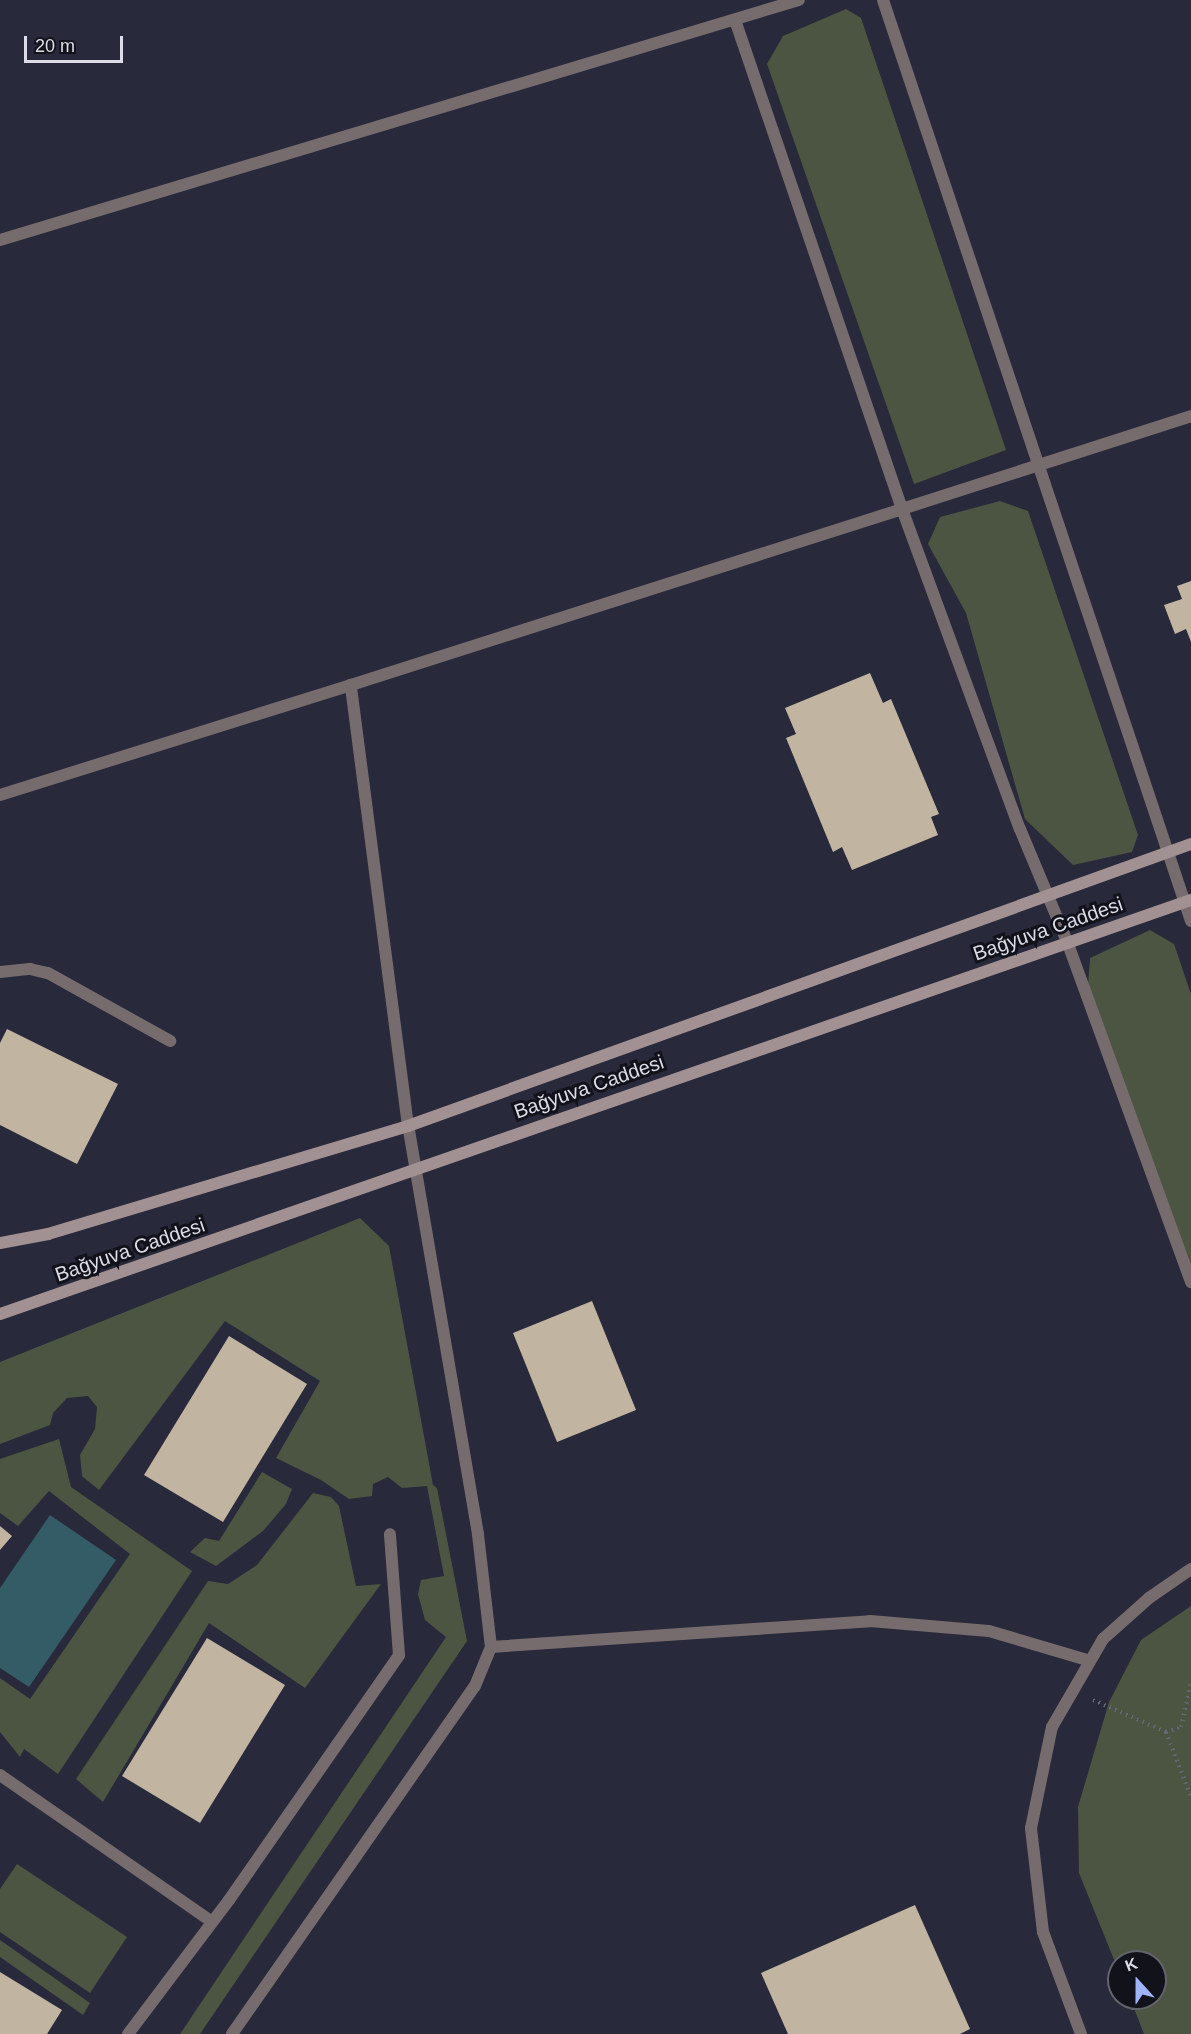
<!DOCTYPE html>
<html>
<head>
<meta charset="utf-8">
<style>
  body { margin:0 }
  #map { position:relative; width:1191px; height:2034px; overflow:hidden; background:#28293a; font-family:Arial,sans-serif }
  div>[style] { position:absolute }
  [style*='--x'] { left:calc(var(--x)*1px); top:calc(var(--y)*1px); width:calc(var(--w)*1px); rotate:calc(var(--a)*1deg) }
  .green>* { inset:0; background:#4c5541 }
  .water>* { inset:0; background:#345c67 }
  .building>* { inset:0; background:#c1b4a0 }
  .path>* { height:4px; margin-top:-2px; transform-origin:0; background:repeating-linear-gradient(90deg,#666776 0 1.5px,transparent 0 6px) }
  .lane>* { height:12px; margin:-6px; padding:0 6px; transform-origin:6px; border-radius:6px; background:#776c6d }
  .street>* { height:12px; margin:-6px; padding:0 6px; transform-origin:6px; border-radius:6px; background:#776c6d }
  .secondary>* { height:12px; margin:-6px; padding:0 6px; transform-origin:6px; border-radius:6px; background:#a29192 }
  span { translate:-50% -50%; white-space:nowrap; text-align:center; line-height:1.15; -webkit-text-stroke:6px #12121a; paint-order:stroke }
  .street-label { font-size:20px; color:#dcdde9 }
  .north { position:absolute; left:1107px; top:1950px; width:60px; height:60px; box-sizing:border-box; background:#12121a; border:2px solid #63636d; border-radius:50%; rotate:339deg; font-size:16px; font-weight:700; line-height:24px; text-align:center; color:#dcdde9 }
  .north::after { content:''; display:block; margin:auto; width:21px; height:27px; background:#9eb4fd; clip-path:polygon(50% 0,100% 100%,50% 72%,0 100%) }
  .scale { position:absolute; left:24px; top:36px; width:99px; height:27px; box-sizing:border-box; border:3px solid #dcdde9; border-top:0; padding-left:8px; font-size:18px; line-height:21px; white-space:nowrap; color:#dcdde9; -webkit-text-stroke:4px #12121a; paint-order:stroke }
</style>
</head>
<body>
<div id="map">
  <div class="green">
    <i style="clip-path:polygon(846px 9px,861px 18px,1006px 450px,914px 484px,767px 64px,783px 36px)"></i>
    <i style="clip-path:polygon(1000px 501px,1028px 511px,1138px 835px,1132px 852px,1073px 865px,1025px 819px,966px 613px,928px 544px,940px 517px)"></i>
    <i style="clip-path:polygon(1150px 930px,1174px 944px,1191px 994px,1191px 1266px,1088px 986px,1090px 958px)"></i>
    <i style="clip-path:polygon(360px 1218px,389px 1246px,433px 1485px,437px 1488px,467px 1641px,200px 2034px,180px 2034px,446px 1637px,425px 1620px,418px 1594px,421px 1580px,444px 1576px,427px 1486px,402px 1488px,388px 1477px,373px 1484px,372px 1496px,349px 1499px,321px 1480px,276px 1458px,320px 1381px,225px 1321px,99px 1490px,82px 1476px,80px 1455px,95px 1429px,97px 1407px,88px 1396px,67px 1398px,53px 1413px,50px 1425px,0 1444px,0 1362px)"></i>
    <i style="clip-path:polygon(59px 1439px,71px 1487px,192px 1571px,58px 1774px,24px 1749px,20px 1757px,0 1732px,0 1678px,30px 1699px,130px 1554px,49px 1491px,18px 1526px,0 1513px,0 1459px)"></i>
    <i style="clip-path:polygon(262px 1472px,292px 1489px,286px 1504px,263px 1531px,216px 1566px,190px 1552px,205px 1538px,219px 1541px)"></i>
    <i style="clip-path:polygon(313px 1493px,331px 1497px,339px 1506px,356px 1586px,381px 1584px,305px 1688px,209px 1623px,103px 1802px,76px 1779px,208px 1581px,228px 1584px,257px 1565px)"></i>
    <i style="clip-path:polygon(1191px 1606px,1191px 2034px,1144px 2034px,1130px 1998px,1155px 1998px,1155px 1962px,1119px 1962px,1119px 1972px,1079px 1873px,1078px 1807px,1109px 1702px,1141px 1640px)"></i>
    <i style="clip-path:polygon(17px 1864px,127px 1937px,90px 1993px,0 1932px,0 1889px)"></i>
    <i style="clip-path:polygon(0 1940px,90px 2003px,83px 2015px,0 1957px)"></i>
  </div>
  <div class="water">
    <i style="clip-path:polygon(50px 1515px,116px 1560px,29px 1687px,0 1668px,0 1588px)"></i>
  </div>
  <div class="building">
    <i style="clip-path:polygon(1191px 581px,1191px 642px,1186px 629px,1175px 634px,1164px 605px,1182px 599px,1177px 586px)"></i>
    <i style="clip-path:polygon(870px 673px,883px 703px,891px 699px,939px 814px,931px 817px,938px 835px,852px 870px,842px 847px,833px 852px,786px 738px,796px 734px,785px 708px)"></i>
    <i style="clip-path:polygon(7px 1029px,118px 1084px,77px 1164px,0 1125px,0 1043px)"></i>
    <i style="clip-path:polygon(592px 1301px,636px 1410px,557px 1442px,513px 1333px)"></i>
    <i style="clip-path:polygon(229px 1336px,307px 1384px,223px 1522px,144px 1475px)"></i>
    <i style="clip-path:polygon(0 1526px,12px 1536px,0 1550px)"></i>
    <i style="clip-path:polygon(207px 1638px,285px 1685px,200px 1823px,122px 1776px)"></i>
    <i style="clip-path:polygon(915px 1905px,970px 2029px,960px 2034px,788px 2034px,761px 1973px)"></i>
    <i style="clip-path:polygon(0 1972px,62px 2010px,47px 2034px,0 2034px)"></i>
  </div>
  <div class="path">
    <i style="--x:1093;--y:1700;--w:80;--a:23.7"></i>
    <i style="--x:1166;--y:1732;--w:16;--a:-18"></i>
    <i style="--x:1181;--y:1727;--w:45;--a:-77.2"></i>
    <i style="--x:1166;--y:1732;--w:70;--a:69"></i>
  </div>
  <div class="lane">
    <i style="--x:0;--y:972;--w:30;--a:-6"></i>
    <i style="--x:30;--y:969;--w:18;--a:13"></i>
    <i style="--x:48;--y:973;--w:140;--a:29.1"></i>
    <i style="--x:0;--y:1775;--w:258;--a:34.7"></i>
    <i style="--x:128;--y:2034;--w:168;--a:-53"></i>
    <i style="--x:229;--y:1900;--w:298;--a:-55.2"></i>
    <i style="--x:399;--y:1655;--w:121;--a:-94.3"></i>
  </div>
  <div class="street">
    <i style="--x:883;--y:0;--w:971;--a:71.51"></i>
    <i style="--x:735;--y:20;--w:517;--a:71.14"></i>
    <i style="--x:902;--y:509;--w:304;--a:-17.8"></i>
    <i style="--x:0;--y:240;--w:834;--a:-16.72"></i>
    <i style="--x:0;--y:795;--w:368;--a:-17.4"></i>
    <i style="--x:491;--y:1647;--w:380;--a:-3.9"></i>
    <i style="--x:870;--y:1621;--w:119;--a:4.8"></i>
    <i style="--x:989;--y:1631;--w:105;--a:16.5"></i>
    <i style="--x:232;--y:2034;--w:424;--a:-55.1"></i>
    <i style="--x:475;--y:1686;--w:42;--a:-67.7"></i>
    <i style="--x:491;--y:1647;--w:114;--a:-96.6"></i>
    <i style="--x:478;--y:1534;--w:414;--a:-99.7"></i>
    <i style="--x:408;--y:1126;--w:445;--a:-97.4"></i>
    <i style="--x:351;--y:685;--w:578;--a:-17.71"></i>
    <i style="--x:902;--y:509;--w:341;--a:69.8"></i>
    <i style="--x:1020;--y:829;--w:125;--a:67.3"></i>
    <i style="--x:1068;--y:944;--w:360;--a:70"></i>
    <i style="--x:1081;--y:2034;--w:109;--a:-110.4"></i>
    <i style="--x:1043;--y:1932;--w:105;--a:-96.6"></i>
    <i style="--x:1031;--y:1828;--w:103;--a:-78.3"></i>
    <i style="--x:1052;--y:1727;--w:102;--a:-59.9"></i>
    <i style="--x:1103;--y:1639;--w:62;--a:-41.7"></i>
    <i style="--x:1149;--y:1598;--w:51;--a:-34.6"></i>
  </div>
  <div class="secondary">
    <i style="--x:0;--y:1243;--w:49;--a:-10.6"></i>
    <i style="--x:48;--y:1234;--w:376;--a:-16.7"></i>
    <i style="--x:408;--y:1126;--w:832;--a:-19.81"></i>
    <i style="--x:0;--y:1314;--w:1261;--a:-19.17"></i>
  </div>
  <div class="street-label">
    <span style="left:1048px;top:929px;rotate:-19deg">Bağyuva Caddesi</span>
    <span style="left:589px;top:1087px;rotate:-19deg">Bağyuva Caddesi</span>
    <span style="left:130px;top:1250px;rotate:-19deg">Bağyuva Caddesi</span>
  </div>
  <div class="north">K</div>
  <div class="scale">20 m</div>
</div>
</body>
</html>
